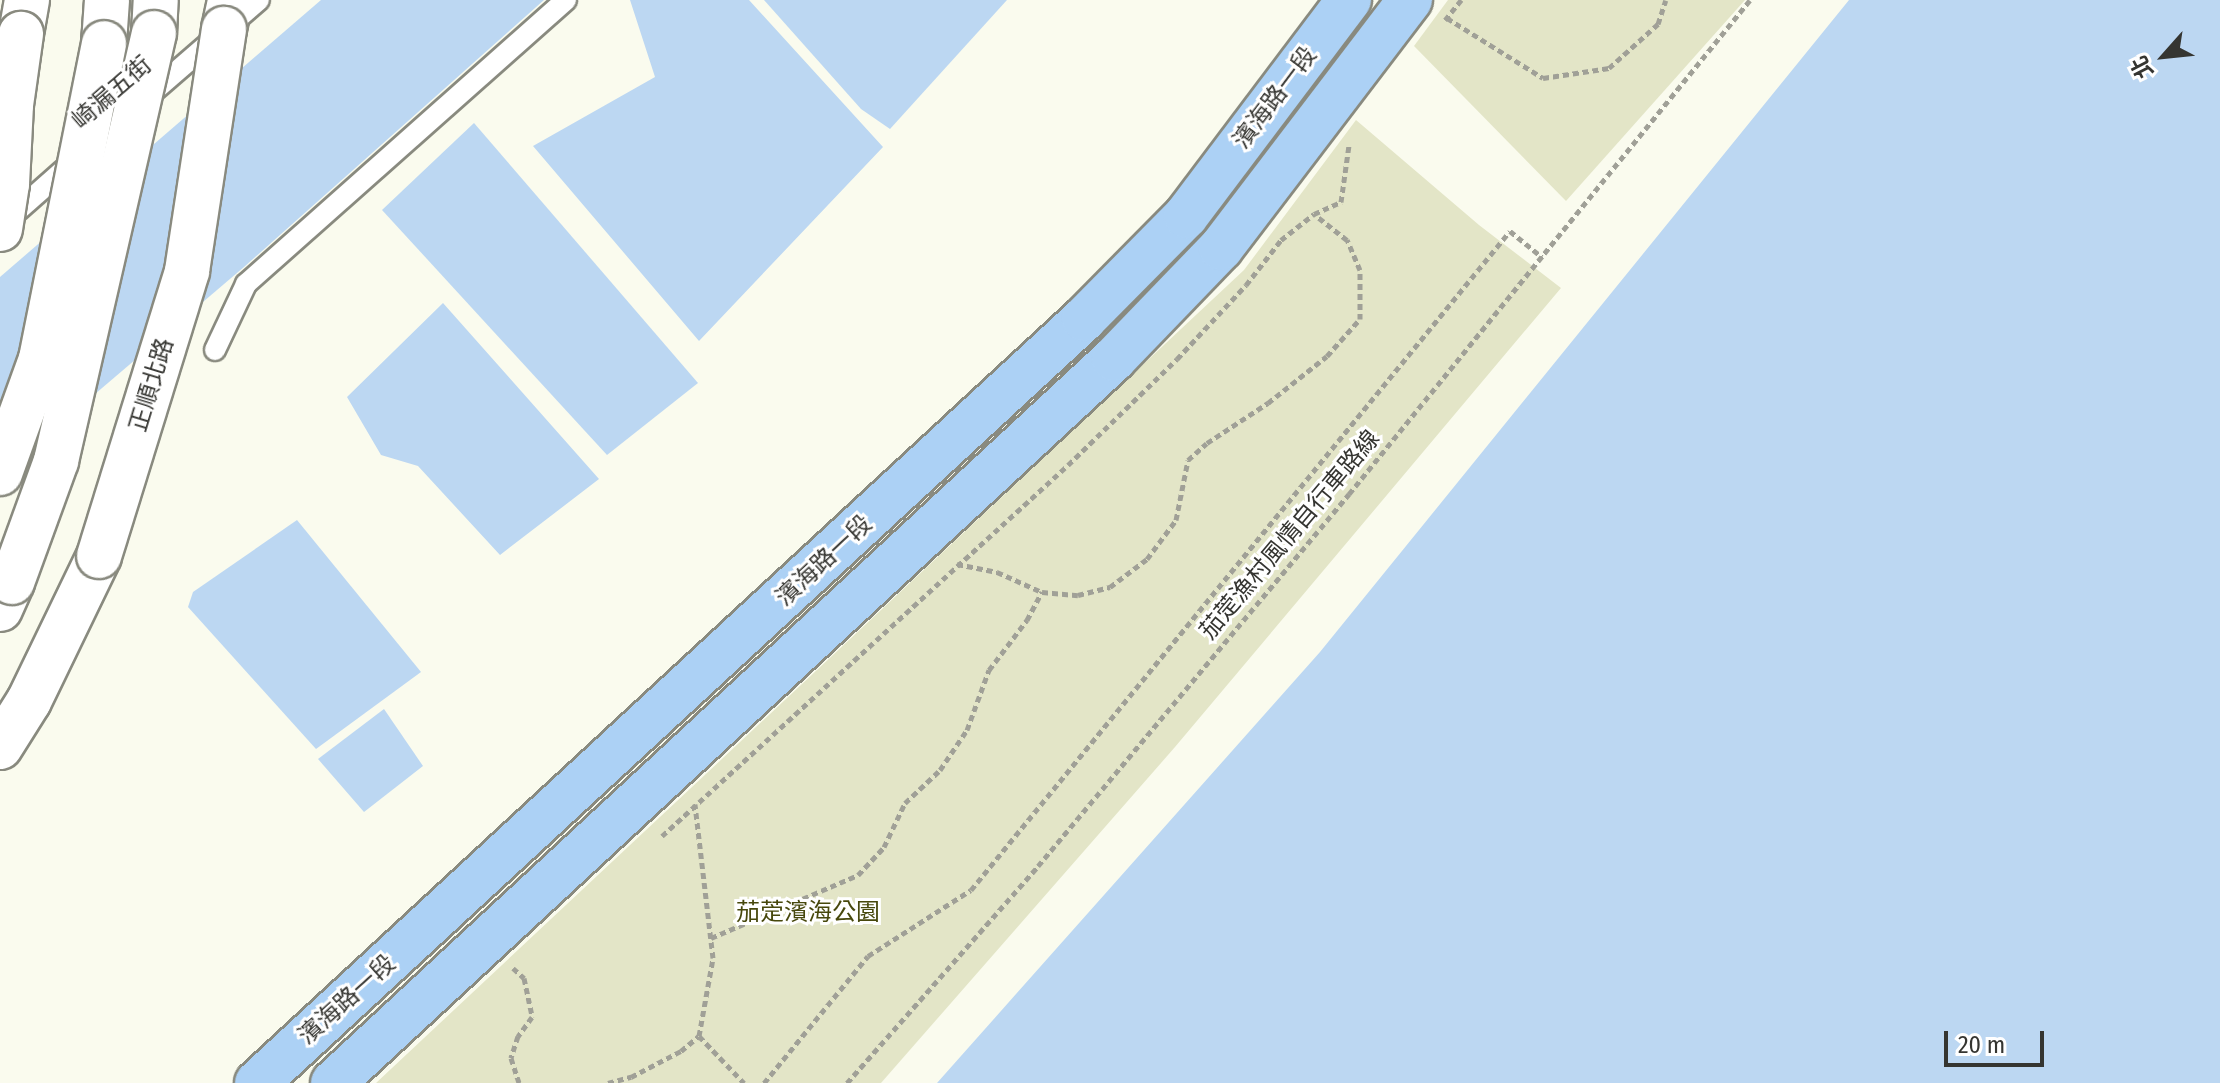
<!DOCTYPE html>
<html>
<head>
<meta charset="utf-8">
<style>
  body { margin:0 }
  #map { position:relative; width:2220px; height:1083px; overflow:hidden; background:#fafbee; font-family:"Fira Sans Condensed","Noto Sans TC",sans-serif }
  div>[style] { position:absolute }
  [style*='--x'] { left:calc(var(--x)*1px); top:calc(var(--y)*1px); width:calc(var(--w)*1px); rotate:calc(var(--a)*1deg) }
  .green>* { inset:0; background:#e3e5c7 }
  .water>* { inset:0; background:#bcd7f2 }
  .path>* { height:5px; margin-top:-2.5px; transform-origin:0; background:repeating-linear-gradient(90deg,#a0a097 0 6px,transparent 0 10px) }
  .roads { filter:drop-shadow(2px 0 #898a7f) drop-shadow(-2px 0 #898a7f) drop-shadow(0 2px #898a7f) drop-shadow(0 -2px #898a7f) }
  .service>* { height:20px; margin:-10px; padding:0 10px; transform-origin:10px; border-radius:10px; background:#fff }
  .tertiary>* { height:44px; margin:-22px; padding:0 22px; transform-origin:22px; border-radius:22px; background:#fff }
  .primary>* { height:44px; margin:-22px; padding:0 22px; transform-origin:22px; border-radius:22px; background:#acd1f5 }
  .bridges { filter:drop-shadow(2px 0 #898a7f) drop-shadow(-2px 0 #898a7f) drop-shadow(0 2px #898a7f) drop-shadow(0 -2px #898a7f) }
  .tertiary-bridge>* { height:44px; margin:-22px; padding:0 22px; transform-origin:22px; border-radius:22px; background:#fff }
  span { translate:-50% -50%; white-space:nowrap; text-align:center; line-height:1.15; -webkit-text-stroke:6px #fff; paint-order:stroke }
  .street-label { font-size:24px; color:#353531 }
  .park-label { font-size:24px; color:#47480c }
  .north { position:absolute; left:2124px; top:16px; width:80px; height:80px; -webkit-text-stroke:6px #fff; paint-order:stroke; rotate:243deg; font-size:22px; font-weight:700; line-height:32px; text-align:center; color:#353531 }
  .north::after { content:''; display:block; margin:auto; width:28px; height:36px; background:#353531; clip-path:polygon(50% 0,100% 100%,50% 72%,0 100%) }
  .scale { position:absolute; left:1944px; top:1031px; width:100px; height:36px; box-sizing:border-box; border:4px solid #353531; border-top:0; padding-left:10px; font-size:24px; line-height:28px; white-space:nowrap; color:#353531; -webkit-text-stroke:6px #fff; paint-order:stroke }
</style>
</head>
<body>
<div id="map">
  <div class="green">
    <i style="clip-path:polygon(1448px 0,1745px 0,1566px 201px,1414px 46px)"></i>
    <i style="clip-path:polygon(1356px 120px,1479px 225px,1561px 288px,1175px 747px,881px 1083px,376px 1083px,1244px 270px)"></i>
  </div>
  <div class="water">
    <i style="clip-path:polygon(321px 0,544px 0,244px 267px,0 475px,0 277px)"></i>
    <i style="clip-path:polygon(630px 0,749px 0,883px 147px,699px 341px,533px 146px,655px 77px)"></i>
    <i style="clip-path:polygon(764px 0,1007px 0,890px 129px,861px 109px)"></i>
    <i style="clip-path:polygon(1849px 0,2220px 0,2220px 1083px,937px 1083px,1320px 652px)"></i>
    <i style="clip-path:polygon(474px 123px,698px 383px,607px 455px,382px 210px)"></i>
    <i style="clip-path:polygon(443px 303px,599px 479px,500px 555px,418px 466px,381px 455px,347px 397px)"></i>
    <i style="clip-path:polygon(297px 520px,421px 672px,316px 749px,188px 607px,193px 592px)"></i>
    <i style="clip-path:polygon(384px 709px,423px 766px,364px 812px,318px 759px)"></i>
  </div>
  <div class="path">
    <i style="--x:1447;--y:18;--w:113;--a:32"></i>
    <i style="--x:1543;--y:78;--w:67;--a:-8.6"></i>
    <i style="--x:1609;--y:68;--w:66;--a:-41.9"></i>
    <i style="--x:1658;--y:24;--w:25;--a:-72"></i>
    <i style="--x:1445;--y:20;--w:26;--a:-51"></i>
    <i style="--x:957;--y:564;--w:41;--a:11.3"></i>
    <i style="--x:997;--y:572;--w:49;--a:24"></i>
    <i style="--x:1042;--y:592;--w:36;--a:5"></i>
    <i style="--x:1078;--y:595;--w:33;--a:-14"></i>
    <i style="--x:1110;--y:587;--w:46;--a:-37.1"></i>
    <i style="--x:1147;--y:559;--w:49;--a:-53.4"></i>
    <i style="--x:1176;--y:520;--w:61;--a:-78.7"></i>
    <i style="--x:1188;--y:460;--w:25;--a:-42"></i>
    <i style="--x:1207;--y:443;--w:73;--a:-33.3"></i>
    <i style="--x:1268;--y:403;--w:75;--a:-38.5"></i>
    <i style="--x:1327;--y:356;--w:50;--a:-48.3"></i>
    <i style="--x:1360;--y:319;--w:49;--a:-90"></i>
    <i style="--x:1360;--y:270;--w:33;--a:-113"></i>
    <i style="--x:1347;--y:240;--w:42;--a:-141.8"></i>
    <i style="--x:662;--y:836;--w:550;--a:-42.42"></i>
    <i style="--x:1068;--y:465;--w:152;--a:-44.2"></i>
    <i style="--x:1177;--y:359;--w:101;--a:-47"></i>
    <i style="--x:1246;--y:285;--w:57;--a:-52.1"></i>
    <i style="--x:1281;--y:240;--w:42;--a:-38.2"></i>
    <i style="--x:1314;--y:214;--w:30;--a:-24"></i>
    <i style="--x:1341;--y:202;--w:58;--a:-82"></i>
    <i style="--x:711;--y:938;--w:160;--a:-23.2"></i>
    <i style="--x:858;--y:875;--w:38;--a:-47"></i>
    <i style="--x:884;--y:847;--w:49;--a:-64.5"></i>
    <i style="--x:905;--y:803;--w:48;--a:-43.3"></i>
    <i style="--x:940;--y:770;--w:48;--a:-56"></i>
    <i style="--x:967;--y:730;--w:64;--a:-69.9"></i>
    <i style="--x:989;--y:670;--w:63;--a:-52.8"></i>
    <i style="--x:1027;--y:620;--w:32;--a:-62"></i>
    <i style="--x:513;--y:968;--w:15;--a:42"></i>
    <i style="--x:524;--y:978;--w:40;--a:78"></i>
    <i style="--x:532;--y:1017;--w:24;--a:126"></i>
    <i style="--x:518;--y:1036;--w:23;--a:108"></i>
    <i style="--x:511;--y:1058;--w:26;--a:72"></i>
    <i style="--x:699;--y:1036;--w:65;--a:46.2"></i>
    <i style="--x:608;--y:1083;--w:24;--a:-15"></i>
    <i style="--x:631;--y:1077;--w:56;--a:-27.5"></i>
    <i style="--x:681;--y:1051;--w:23;--a:-40"></i>
    <i style="--x:699;--y:1036;--w:79;--a:-79.8"></i>
    <i style="--x:713;--y:958;--w:155;--a:-96.7"></i>
    <i style="--x:764;--y:1083;--w:164;--a:-50.7"></i>
    <i style="--x:868;--y:956;--w:122;--a:-32.7"></i>
    <i style="--x:971;--y:890;--w:851;--a:-50.72"></i>
    <i style="--x:1510;--y:231;--w:41;--a:39.1"></i>
    <i style="--x:847;--y:1083;--w:289;--a:-48.6"></i>
    <i style="--x:1038;--y:866;--w:485;--a:-50.1"></i>
    <i style="--x:1349;--y:494;--w:636;--a:-50.93"></i>
  </div>
  <div class="roads">
    <div class="service">
      <i style="--x:147;--y:97;--w:148;--a:-40.9"></i>
      <i style="--x:6;--y:221;--w:92;--a:-41.5"></i>
      <i style="--x:215;--y:350;--w:73;--a:-64.8"></i>
      <i style="--x:246;--y:284;--w:428;--a:-41.6"></i>
    </div>
    <div class="tertiary">
      <i style="--x:224;--y:29;--w:30;--a:-78"></i>
      <i style="--x:154;--y:33;--w:33;--a:-87"></i>
      <i style="--x:21;--y:34;--w:35;--a:-80"></i>
      <i style="--x:104;--y:43;--w:43;--a:-86"></i>
      <i style="--x:0;--y:609;--w:30;--a:-66"></i>
      <i style="--x:0;--y:747;--w:54;--a:-57.8"></i>
      <i style="--x:29;--y:701;--w:161;--a:-64.2"></i>
    </div>
    <div class="primary">
      <i style="--x:257;--y:1083;--w:1126;--a:-42.73"></i>
      <i style="--x:1084;--y:319;--w:145;--a:-45.3"></i>
      <i style="--x:1186;--y:216;--w:271;--a:-53"></i>
      <i style="--x:333;--y:1083;--w:1065;--a:-42.83"></i>
      <i style="--x:1114;--y:359;--w:154;--a:-46.1"></i>
      <i style="--x:1221;--y:248;--w:312;--a:-52.7"></i>
    </div>
  </div>
  <div class="bridges">
    <div class="tertiary-bridge">
      <i style="--x:0;--y:229;--w:46;--a:-81.2"></i>
      <i style="--x:7;--y:184;--w:79;--a:-87.1"></i>
      <i style="--x:11;--y:105;--w:72;--a:-82"></i>
      <i style="--x:0;--y:473;--w:121;--a:-70.2"></i>
      <i style="--x:41;--y:359;--w:322;--a:-78.7"></i>
      <i style="--x:99;--y:556;--w:298;--a:-72.8"></i>
      <i style="--x:187;--y:271;--w:245;--a:-81.3"></i>
      <i style="--x:12;--y:582;--w:129;--a:-70"></i>
      <i style="--x:56;--y:461;--w:439;--a:-77.1"></i>
    </div>
  </div>
  <div class="street-label">
    <span style="left:112px;top:93px;rotate:-41deg">崎漏五街</span>
    <span style="left:1275px;top:98px;rotate:-53deg">濱海路一段</span>
    <span style="left:152px;top:385px;rotate:-73deg">正順北路</span>
    <span style="left:1290px;top:535px;rotate:-50deg">茄萣漁村風情自行車路線</span>
    <span style="left:824px;top:561px;rotate:-43deg">濱海路一段</span>
    <span style="left:347px;top:1000px;rotate:-42deg">濱海路一段</span>
  </div>
  <div class="park-label">
    <span style="left:808px;top:913px">茄萣濱海公園</span>
  </div>
  <div class="north">北</div>
  <div class="scale">20 m</div>
</div>
</body>
</html>
